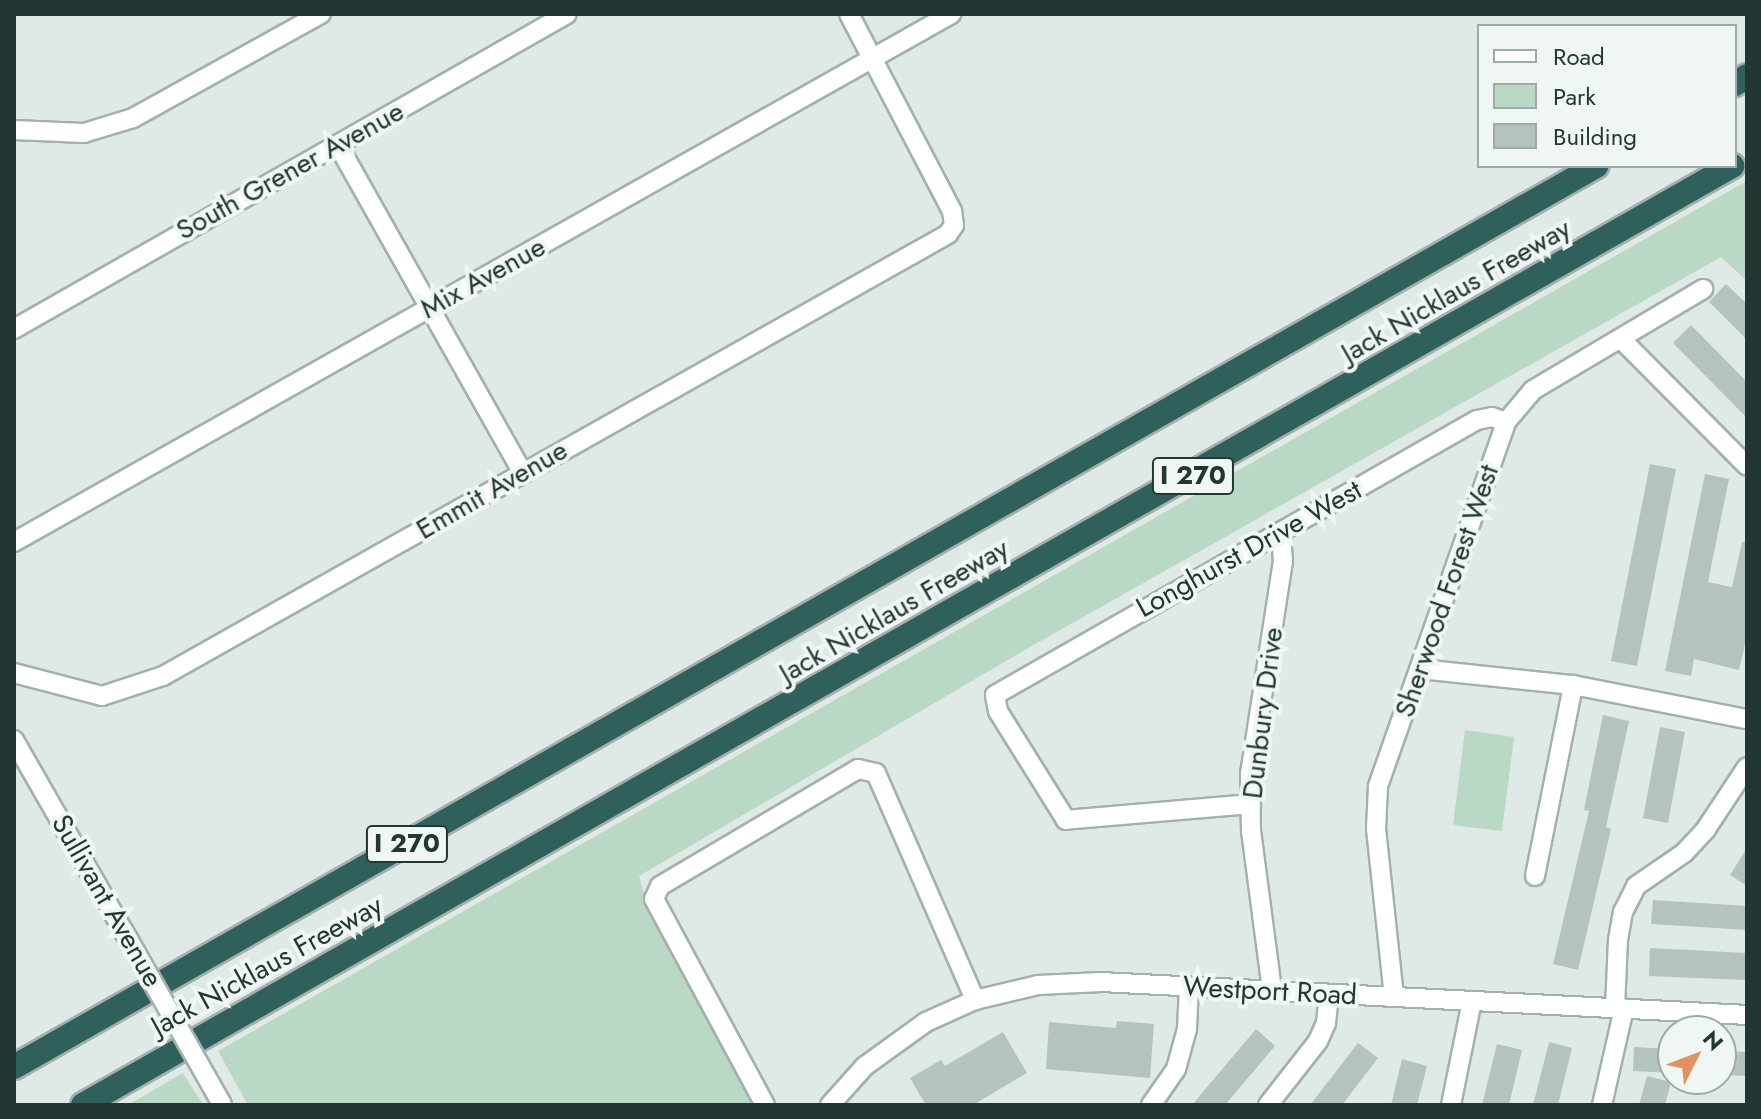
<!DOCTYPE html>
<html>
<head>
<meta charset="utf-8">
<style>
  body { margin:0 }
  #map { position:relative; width:1761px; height:1119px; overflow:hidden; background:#dfe9e5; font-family:Jost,sans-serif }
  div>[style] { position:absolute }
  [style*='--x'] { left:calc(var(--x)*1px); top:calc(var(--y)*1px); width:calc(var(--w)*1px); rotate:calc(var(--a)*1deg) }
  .green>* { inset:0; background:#b9d8c5 }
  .building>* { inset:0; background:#b5c3bf }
  .roads { filter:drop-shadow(2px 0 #a3b0ac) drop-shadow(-2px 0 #a3b0ac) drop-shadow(0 2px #a3b0ac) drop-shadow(0 -2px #a3b0ac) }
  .minor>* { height:18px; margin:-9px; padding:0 9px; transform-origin:9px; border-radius:9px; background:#fff }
  .highway>* { height:24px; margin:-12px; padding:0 12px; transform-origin:12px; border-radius:12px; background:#30605c }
  .bridges { filter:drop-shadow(2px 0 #a3b0ac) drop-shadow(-2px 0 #a3b0ac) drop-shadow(0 2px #a3b0ac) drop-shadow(0 -2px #a3b0ac) }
  .minor-bridge>* { height:18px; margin:-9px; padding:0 9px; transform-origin:9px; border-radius:9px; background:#fff }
  span { translate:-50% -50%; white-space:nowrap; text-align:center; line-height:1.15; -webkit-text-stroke:8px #eff6f3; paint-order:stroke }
  .shield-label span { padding:2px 6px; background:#eff6f3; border:2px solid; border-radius:6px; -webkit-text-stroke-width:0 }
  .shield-label { font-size:26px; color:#223733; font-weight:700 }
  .street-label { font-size:28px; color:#223733 }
  .frame { position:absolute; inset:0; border:16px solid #223733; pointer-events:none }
  .legend { position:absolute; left:1477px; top:24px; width:260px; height:144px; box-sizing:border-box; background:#eff6f3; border:2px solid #9daaa6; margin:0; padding:10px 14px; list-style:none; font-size:24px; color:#223733 }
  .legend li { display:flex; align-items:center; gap:16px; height:40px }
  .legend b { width:40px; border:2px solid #9daaa6 }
  .north { position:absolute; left:1657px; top:1015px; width:80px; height:80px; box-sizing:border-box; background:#eff6f3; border:2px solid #9daaa6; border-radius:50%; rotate:48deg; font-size:22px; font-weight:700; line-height:32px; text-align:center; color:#223733 }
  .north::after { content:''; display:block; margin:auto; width:28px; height:36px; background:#e59061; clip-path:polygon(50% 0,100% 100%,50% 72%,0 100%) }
</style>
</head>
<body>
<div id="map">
  <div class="green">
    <i style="clip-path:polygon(1747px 181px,1747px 281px,1721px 257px,1030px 647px,639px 876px,647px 904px,756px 1105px,248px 1105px,218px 1051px)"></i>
    <i style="clip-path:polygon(1465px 730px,1514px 737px,1502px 831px,1453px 825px)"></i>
    <i style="clip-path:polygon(183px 1073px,203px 1105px,128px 1105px)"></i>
  </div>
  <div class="building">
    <i style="clip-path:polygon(1726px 284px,1747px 304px,1747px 340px,1709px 302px)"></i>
    <i style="clip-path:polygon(1691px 325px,1747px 382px,1747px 418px,1673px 343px)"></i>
    <i style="clip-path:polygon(1650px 464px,1676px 469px,1637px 666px,1611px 661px)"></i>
    <i style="clip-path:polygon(1705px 474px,1729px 479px,1708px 582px,1732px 587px,1742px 542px,1747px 542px,1747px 636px,1739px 670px,1694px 659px,1691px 676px,1665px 671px)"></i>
    <i style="clip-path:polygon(1603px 715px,1629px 721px,1606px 827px,1611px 829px,1578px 970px,1553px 964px,1589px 811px,1584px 810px)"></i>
    <i style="clip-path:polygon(1660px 727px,1685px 732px,1668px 823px,1643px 818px)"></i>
    <i style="clip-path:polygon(1747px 848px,1747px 886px,1730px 875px)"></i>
    <i style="clip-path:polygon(1653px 900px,1747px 906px,1747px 930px,1651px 924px)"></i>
    <i style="clip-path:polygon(1650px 948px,1747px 953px,1745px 980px,1649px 976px)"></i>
    <i style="clip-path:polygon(1117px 1021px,1154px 1024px,1150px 1078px,1046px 1069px,1049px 1022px,1116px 1028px)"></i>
    <i style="clip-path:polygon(1256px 1029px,1275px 1046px,1225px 1105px,1192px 1105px)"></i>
    <i style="clip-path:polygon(1003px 1032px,1027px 1073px,973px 1105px,926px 1105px,910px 1078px,941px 1060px,945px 1066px)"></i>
    <i style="clip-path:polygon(1549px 1042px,1572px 1048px,1558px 1105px,1533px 1105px)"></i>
    <i style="clip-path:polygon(1358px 1043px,1378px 1058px,1342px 1105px,1310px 1105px)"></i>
    <i style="clip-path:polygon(1497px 1044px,1522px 1050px,1509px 1105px,1482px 1105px)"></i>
    <i style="clip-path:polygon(1634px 1047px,1673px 1049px,1673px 1073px,1633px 1071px)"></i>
    <i style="clip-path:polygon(1721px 1051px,1747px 1052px,1747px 1076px,1721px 1075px)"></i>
    <i style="clip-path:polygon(1402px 1059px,1427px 1066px,1417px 1105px,1391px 1105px)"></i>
    <i style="clip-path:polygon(1647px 1076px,1671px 1082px,1665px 1105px,1639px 1105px)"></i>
  </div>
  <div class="roads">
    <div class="minor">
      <i style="--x:14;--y:130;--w:70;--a:2.5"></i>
      <i style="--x:84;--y:133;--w:51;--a:-17"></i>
      <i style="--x:133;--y:118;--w:215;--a:-29"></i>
      <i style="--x:338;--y:145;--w:377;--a:60.6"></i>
      <i style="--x:14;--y:329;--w:636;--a:-29.67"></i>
      <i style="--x:1622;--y:340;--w:177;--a:45.2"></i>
      <i style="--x:14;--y:542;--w:1076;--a:-29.4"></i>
      <i style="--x:1420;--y:669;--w:154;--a:6"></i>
      <i style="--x:1573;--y:685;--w:177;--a:11.1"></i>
      <i style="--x:14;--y:673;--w:91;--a:14.6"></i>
      <i style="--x:102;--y:696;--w:64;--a:-18.2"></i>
      <i style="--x:163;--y:676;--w:901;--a:-29.38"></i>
      <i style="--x:948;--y:234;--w:11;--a:-56"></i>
      <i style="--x:954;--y:225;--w:14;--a:-98"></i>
      <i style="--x:952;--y:211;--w:222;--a:-117.6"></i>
      <i style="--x:14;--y:740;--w:219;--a:60.2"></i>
      <i style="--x:1251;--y:804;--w:186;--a:175.1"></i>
      <i style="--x:1066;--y:820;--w:128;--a:-122"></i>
      <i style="--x:998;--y:711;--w:16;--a:-101"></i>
      <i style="--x:995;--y:695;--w:555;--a:-29.71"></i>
      <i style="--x:1477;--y:420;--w:15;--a:-11"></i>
      <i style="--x:1492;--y:417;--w:15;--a:20"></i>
      <i style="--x:1535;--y:876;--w:195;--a:-78.7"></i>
      <i style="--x:1272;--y:990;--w:160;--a:-97.5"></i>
      <i style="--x:1251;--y:831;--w:57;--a:-91"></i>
      <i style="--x:1250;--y:774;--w:215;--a:-81.2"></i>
      <i style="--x:1283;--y:562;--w:30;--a:-94"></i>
      <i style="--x:1394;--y:997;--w:169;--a:-96.1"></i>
      <i style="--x:1376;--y:829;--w:43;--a:-87.3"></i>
      <i style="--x:1378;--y:786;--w:386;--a:-70.6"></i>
      <i style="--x:1506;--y:422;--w:42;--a:-49.8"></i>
      <i style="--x:1533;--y:390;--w:198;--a:-30.7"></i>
      <i style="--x:1615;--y:1008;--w:68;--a:-87.5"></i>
      <i style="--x:1618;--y:940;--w:28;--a:-80"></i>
      <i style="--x:1623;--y:912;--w:29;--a:-63"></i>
      <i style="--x:1636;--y:886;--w:58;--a:-34.5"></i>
      <i style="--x:1684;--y:853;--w:33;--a:-47"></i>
      <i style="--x:1706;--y:829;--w:74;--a:-56.5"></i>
      <i style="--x:765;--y:1105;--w:234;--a:-118.3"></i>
      <i style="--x:654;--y:899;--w:14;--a:-65"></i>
      <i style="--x:660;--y:886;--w:230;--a:-30.6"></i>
      <i style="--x:858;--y:769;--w:18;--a:13"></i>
      <i style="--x:876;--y:773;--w:248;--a:66.4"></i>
      <i style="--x:830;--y:1105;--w:52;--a:-48.1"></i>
      <i style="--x:865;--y:1066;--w:75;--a:-35.8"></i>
      <i style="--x:926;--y:1022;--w:54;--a:-24.2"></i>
      <i style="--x:975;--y:1000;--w:65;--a:-13.4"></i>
      <i style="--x:1038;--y:985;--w:63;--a:-2.7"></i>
      <i style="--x:1101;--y:982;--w:647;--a:2.92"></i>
      <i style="--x:1151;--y:1105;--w:44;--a:-55.2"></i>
      <i style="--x:1176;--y:1069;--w:41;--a:-74.6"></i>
      <i style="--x:1187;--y:1029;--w:42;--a:-87.3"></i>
      <i style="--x:1268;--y:1105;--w:81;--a:-52"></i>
      <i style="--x:1318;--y:1041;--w:20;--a:-66"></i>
      <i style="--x:1326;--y:1023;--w:29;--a:-84"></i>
      <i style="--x:1451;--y:1105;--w:106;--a:-78.6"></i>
      <i style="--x:1602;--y:1105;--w:99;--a:-77.2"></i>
    </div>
    <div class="highway">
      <i style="--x:1735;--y:84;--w:14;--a:-34"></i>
      <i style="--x:14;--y:1067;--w:1821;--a:-29.66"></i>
      <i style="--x:83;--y:1105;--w:1898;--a:-29.66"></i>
    </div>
  </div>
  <div class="bridges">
    <div class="minor-bridge">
      <i style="--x:123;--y:930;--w:200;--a:60.4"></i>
    </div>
  </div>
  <div class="shield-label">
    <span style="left:1193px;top:476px">I 270</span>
    <span style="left:407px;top:844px">I 270</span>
  </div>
  <div class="street-label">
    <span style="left:290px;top:171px;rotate:-29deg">South Grener Avenue</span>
    <span style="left:483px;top:278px;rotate:-29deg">Mix Avenue</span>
    <span style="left:1456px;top:291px;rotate:-30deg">Jack Nicklaus Freeway</span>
    <span style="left:492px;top:490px;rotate:-30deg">Emmit Avenue</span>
    <span style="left:1249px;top:549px;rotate:-29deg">Longhurst Drive West</span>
    <span style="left:1447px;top:591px;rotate:-71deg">Sherwood Forest West</span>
    <span style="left:894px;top:611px;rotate:-30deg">Jack Nicklaus Freeway</span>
    <span style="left:1263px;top:713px;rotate:-83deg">Dunbury Drive</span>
    <span style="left:107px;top:901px;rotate:60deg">Sullivant Avenue</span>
    <span style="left:267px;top:966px;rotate:-29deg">Jack Nicklaus Freeway</span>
    <span style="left:1270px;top:991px;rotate:3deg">Westport Road</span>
  </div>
  <div class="frame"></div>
  <ul class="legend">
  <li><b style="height:10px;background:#fff"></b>Road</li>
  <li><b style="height:22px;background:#b9d8c5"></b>Park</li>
  <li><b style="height:22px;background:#b5c3bf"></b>Building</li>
  </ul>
  <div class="north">N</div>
</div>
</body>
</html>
